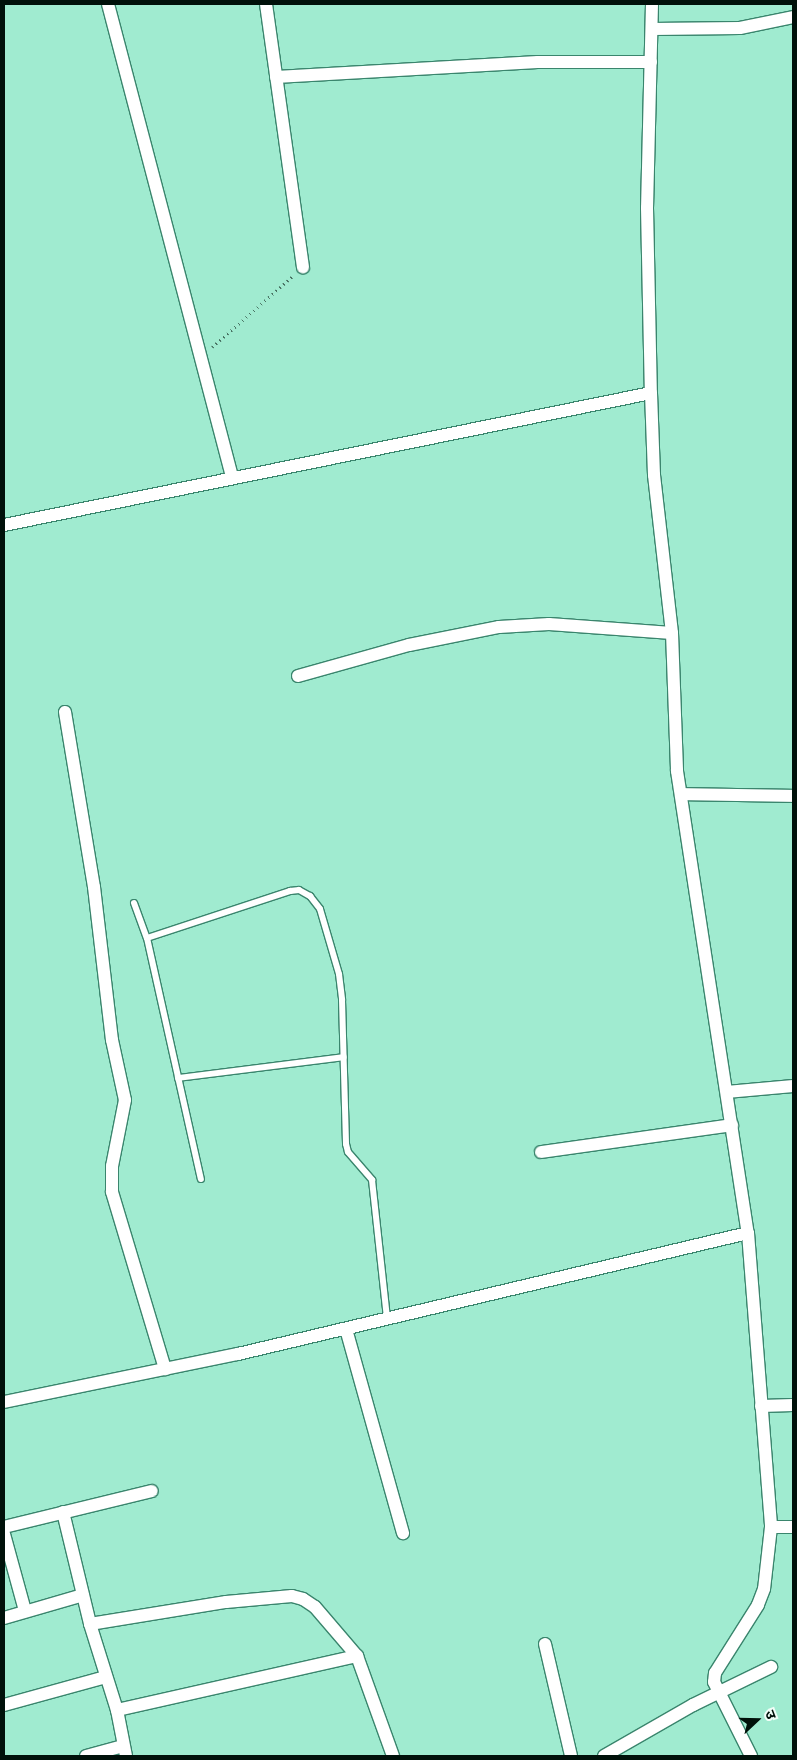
<!DOCTYPE html>
<html>
<head>
<meta charset="utf-8">
<style>
  body { margin:0 }
  #map { position:relative; width:797px; height:1760px; overflow:hidden; background:#a0ebd0; font-family:Commissioner,"Noto Sans Devanagari",sans-serif }
  div>[style] { position:absolute }
  [style*='--x'] { left:calc(var(--x)*1px); top:calc(var(--y)*1px); width:calc(var(--w)*1px); rotate:calc(var(--a)*1deg) }
  .path>* { height:2.5px; margin-top:-1.25px; transform-origin:0; background:repeating-linear-gradient(90deg,#497464 0 1px,transparent 0 5px) }
  .roads { filter:drop-shadow(1px 0 #3a856d) drop-shadow(-1px 0 #3a856d) drop-shadow(0 1px #3a856d) drop-shadow(0 -1px #3a856d) }
  .service>* { height:6px; margin:-3px; padding:0 3px; transform-origin:3px; border-radius:3px; background:#fff }
  .minor>* { height:12px; margin:-6px; padding:0 6px; transform-origin:6px; border-radius:6px; background:#fff }
  span { translate:-50% -50%; white-space:nowrap; text-align:center; line-height:1.15; -webkit-text-stroke:4px #f0fef8; paint-order:stroke }
  .frame { position:absolute; inset:0; border:5px solid #00110a; pointer-events:none }
  .north { position:absolute; left:732px; top:1695px; width:50px; height:50px; -webkit-text-stroke:4px #f0fef8; paint-order:stroke; rotate:69deg; font-size:14px; font-weight:700; line-height:20px; text-align:center; color:#00110a }
  .north::after { content:''; display:block; margin:auto; width:18px; height:22px; background:#00110a; clip-path:polygon(50% 0,100% 100%,50% 72%,0 100%) }
</style>
</head>
<body>
<div id="map">
  <div class="path">
    <i style="--x:212;--y:347;--w:109;--a:-41.3"></i>
  </div>
  <div class="roads">
    <div class="service">
      <i style="--x:134;--y:903;--w:37;--a:70"></i>
      <i style="--x:147;--y:938;--w:247;--a:77.4"></i>
      <i style="--x:147;--y:938;--w:151;--a:-18.2"></i>
      <i style="--x:290;--y:891;--w:9;--a:-6"></i>
      <i style="--x:299;--y:890;--w:13;--a:29"></i>
      <i style="--x:310;--y:896;--w:16;--a:52"></i>
      <i style="--x:320;--y:909;--w:68;--a:73.7"></i>
      <i style="--x:339;--y:974;--w:26;--a:83"></i>
      <i style="--x:342;--y:1000;--w:144;--a:88.4"></i>
      <i style="--x:346;--y:1144;--w:8;--a:76"></i>
      <i style="--x:348;--y:1152;--w:37;--a:49"></i>
      <i style="--x:372;--y:1180;--w:140;--a:83.8"></i>
      <i style="--x:178;--y:1078;--w:167;--a:-7.2"></i>
    </div>
    <div class="minor">
      <i style="--x:108;--y:4;--w:489;--a:75.3"></i>
      <i style="--x:266;--y:4;--w:266;--a:82"></i>
      <i style="--x:652;--y:4;--w:204;--a:91.4"></i>
      <i style="--x:647;--y:208;--w:185;--a:88.8"></i>
      <i style="--x:651;--y:393;--w:82;--a:87.9"></i>
      <i style="--x:654;--y:475;--w:159;--a:83.5"></i>
      <i style="--x:672;--y:633;--w:138;--a:87.9"></i>
      <i style="--x:677;--y:771;--w:467;--a:81.3"></i>
      <i style="--x:748;--y:1233;--w:295;--a:85.5"></i>
      <i style="--x:771;--y:1527;--w:62;--a:96.4"></i>
      <i style="--x:764;--y:1589;--w:17;--a:111"></i>
      <i style="--x:758;--y:1605;--w:80;--a:122.3"></i>
      <i style="--x:715;--y:1673;--w:9;--a:96"></i>
      <i style="--x:714;--y:1682;--w:83;--a:63.4"></i>
      <i style="--x:652;--y:29;--w:88;--a:-0.7"></i>
      <i style="--x:740;--y:28;--w:54;--a:-11.7"></i>
      <i style="--x:276;--y:77;--w:262;--a:-3.3"></i>
      <i style="--x:538;--y:62;--w:113;--a:0"></i>
      <i style="--x:4;--y:525;--w:660;--a:-11.53"></i>
      <i style="--x:298;--y:676;--w:115;--a:-15.6"></i>
      <i style="--x:409;--y:645;--w:92;--a:-11.3"></i>
      <i style="--x:499;--y:627;--w:50;--a:-3.4"></i>
      <i style="--x:549;--y:624;--w:123;--a:4.2"></i>
      <i style="--x:65;--y:712;--w:177;--a:80.6"></i>
      <i style="--x:94;--y:887;--w:154;--a:83.3"></i>
      <i style="--x:112;--y:1040;--w:61;--a:77.8"></i>
      <i style="--x:125;--y:1100;--w:67;--a:101.1"></i>
      <i style="--x:112;--y:1166;--w:26;--a:90"></i>
      <i style="--x:112;--y:1192;--w:185;--a:73.3"></i>
      <i style="--x:681;--y:794;--w:112;--a:1"></i>
      <i style="--x:727;--y:1092;--w:66;--a:-5.2"></i>
      <i style="--x:541;--y:1152;--w:193;--a:-8"></i>
      <i style="--x:346;--y:1329;--w:212;--a:74.4"></i>
      <i style="--x:4;--y:1402;--w:239;--a:-11.6"></i>
      <i style="--x:238;--y:1354;--w:524;--a:-13.35"></i>
      <i style="--x:761;--y:1406;--w:32;--a:-2"></i>
      <i style="--x:63;--y:1512;--w:115;--a:76.4"></i>
      <i style="--x:90;--y:1624;--w:90;--a:72.6"></i>
      <i style="--x:117;--y:1710;--w:47;--a:78.9"></i>
      <i style="--x:4;--y:1527;--w:152;--a:-13.7"></i>
      <i style="--x:771;--y:1527;--w:22;--a:0"></i>
      <i style="--x:4;--y:1534;--w:80;--a:74.7"></i>
      <i style="--x:4;--y:1618;--w:82;--a:-16.2"></i>
      <i style="--x:90;--y:1624;--w:138;--a:-9.2"></i>
      <i style="--x:226;--y:1602;--w:66;--a:-5.2"></i>
      <i style="--x:292;--y:1596;--w:11;--a:15"></i>
      <i style="--x:303;--y:1599;--w:14;--a:34"></i>
      <i style="--x:315;--y:1607;--w:65;--a:49.4"></i>
      <i style="--x:357;--y:1656;--w:106;--a:70.2"></i>
      <i style="--x:545;--y:1644;--w:115;--a:76.9"></i>
      <i style="--x:4;--y:1705;--w:106;--a:-15.4"></i>
      <i style="--x:117;--y:1710;--w:246;--a:-12.7"></i>
      <i style="--x:86;--y:1756;--w:38;--a:-15"></i>
      <i style="--x:604;--y:1756;--w:103;--a:-29.8"></i>
      <i style="--x:693;--y:1705;--w:87;--a:-26"></i>
    </div>
  </div>
  <div class="frame"></div>
  <div class="north">उ</div>
</div>
</body>
</html>
